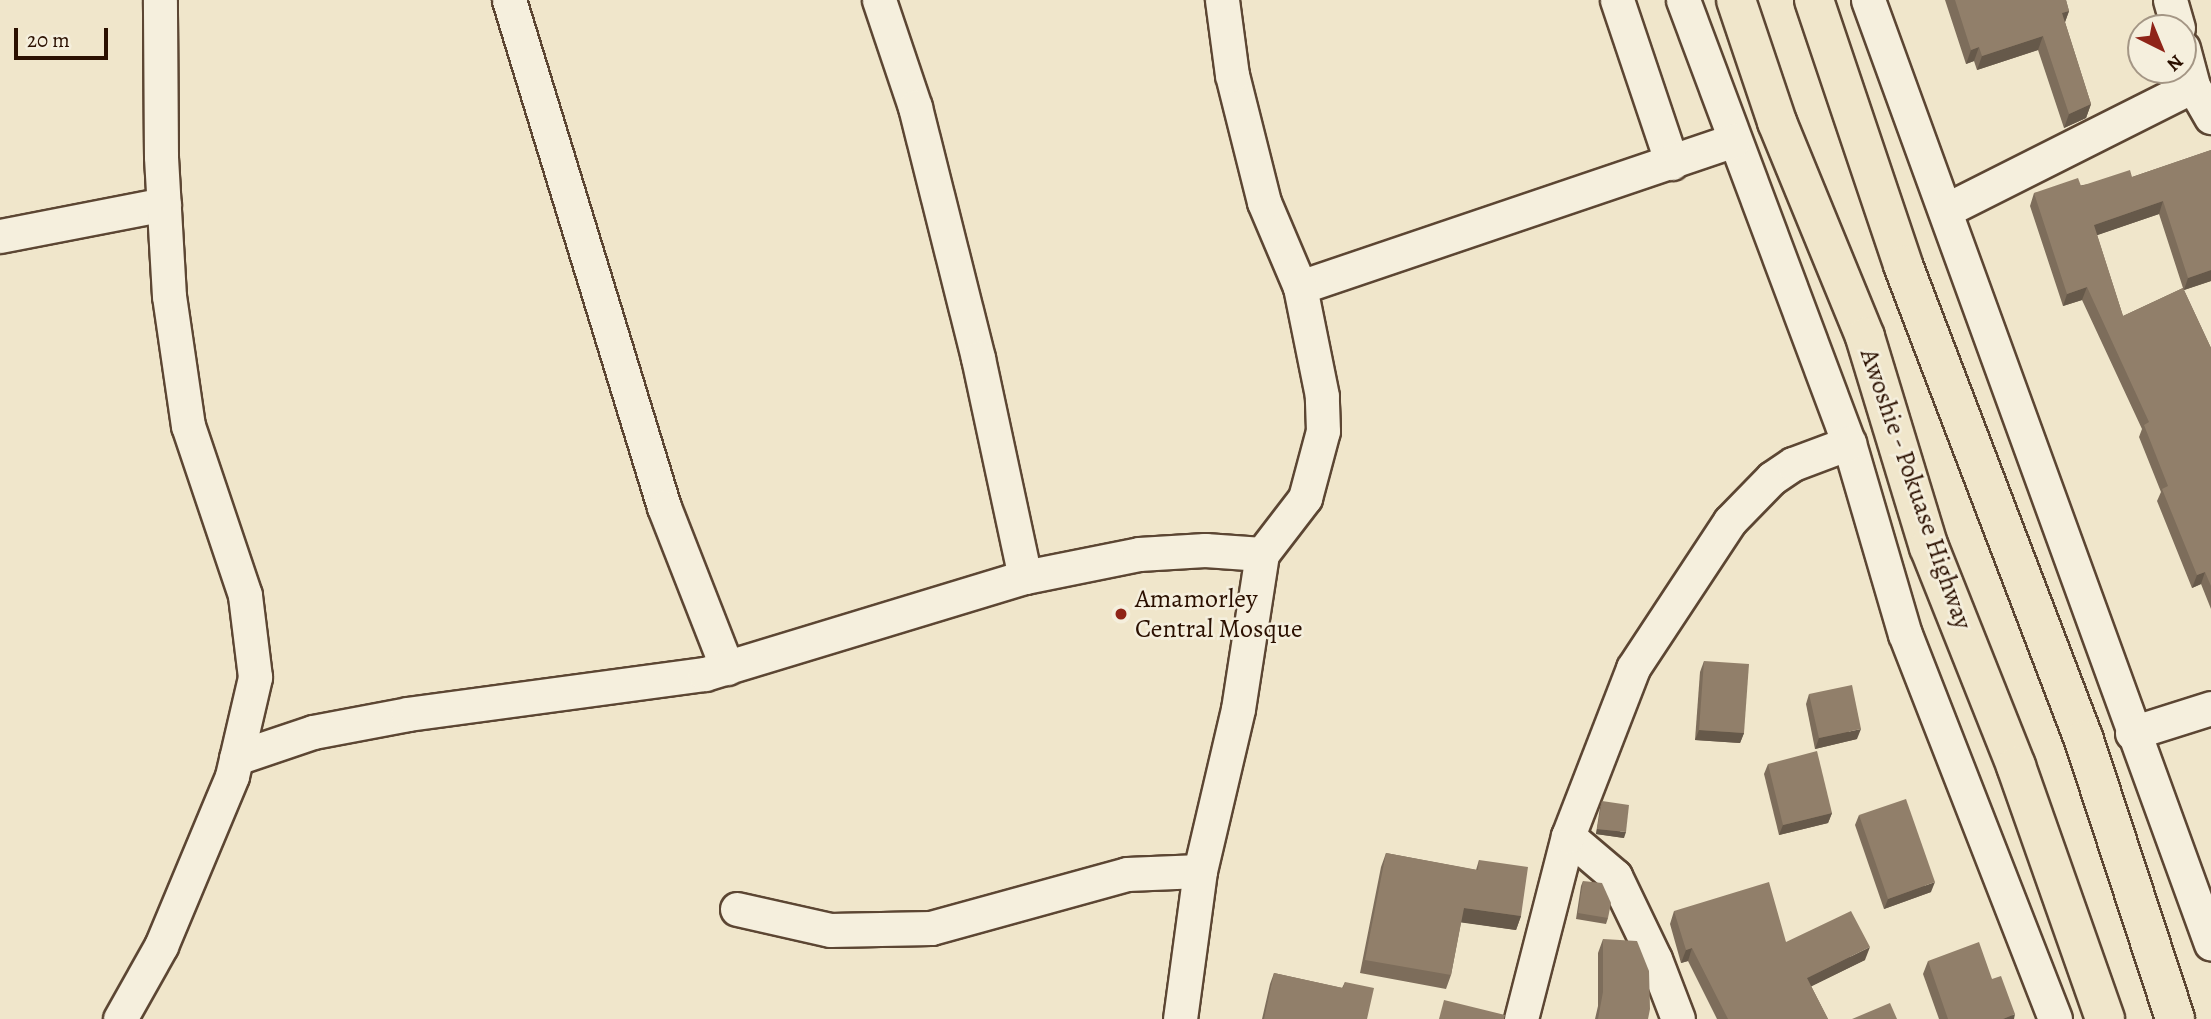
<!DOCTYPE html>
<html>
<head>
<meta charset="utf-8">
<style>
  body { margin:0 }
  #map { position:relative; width:2211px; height:1019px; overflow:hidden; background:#f0e6cb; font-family:Alegreya,serif }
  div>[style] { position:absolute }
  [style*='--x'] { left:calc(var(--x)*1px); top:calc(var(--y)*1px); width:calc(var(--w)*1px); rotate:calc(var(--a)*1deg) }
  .roads { filter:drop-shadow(2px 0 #5c4633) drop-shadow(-2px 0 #5c4633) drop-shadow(0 2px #5c4633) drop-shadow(0 -2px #5c4633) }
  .minor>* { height:33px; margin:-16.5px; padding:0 16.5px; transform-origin:16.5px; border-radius:16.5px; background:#f5efdd }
  .major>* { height:38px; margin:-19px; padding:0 19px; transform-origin:19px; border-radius:19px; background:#f0e6cb }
  .wall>* { inset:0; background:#7d6d5b }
  .shaded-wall>* { inset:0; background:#66594a }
  .building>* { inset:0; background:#917f6a }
  .dots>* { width:19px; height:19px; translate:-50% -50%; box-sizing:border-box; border:4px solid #f5efdd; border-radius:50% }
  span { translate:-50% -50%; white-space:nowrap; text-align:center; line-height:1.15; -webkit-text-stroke:5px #f5efdd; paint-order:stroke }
  .street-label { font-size:26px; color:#2b1000 }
  .poi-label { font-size:26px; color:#2b1000 }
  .left { translate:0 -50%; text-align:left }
  .north { position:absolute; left:2127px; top:14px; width:70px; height:70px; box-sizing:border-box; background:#f5efdd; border:2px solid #a49685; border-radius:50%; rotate:137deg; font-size:19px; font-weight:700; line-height:28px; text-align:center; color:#2b1000 }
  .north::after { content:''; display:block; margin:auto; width:24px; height:32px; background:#8f2418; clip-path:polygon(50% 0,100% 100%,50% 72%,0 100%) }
  .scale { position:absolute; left:14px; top:28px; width:94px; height:32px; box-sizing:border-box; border:4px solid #2b1000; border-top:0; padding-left:9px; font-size:21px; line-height:24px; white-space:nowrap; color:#2b1000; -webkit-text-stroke:5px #f5efdd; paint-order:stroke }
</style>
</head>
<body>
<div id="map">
  <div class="roads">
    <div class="minor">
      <i style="--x:509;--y:0;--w:530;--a:73"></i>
      <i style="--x:664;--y:507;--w:173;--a:68.6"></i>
      <i style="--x:879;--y:0;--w:113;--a:71.4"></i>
      <i style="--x:915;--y:107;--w:259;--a:75.9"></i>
      <i style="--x:978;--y:358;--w:224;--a:77.9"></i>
      <i style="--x:1617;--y:0;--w:172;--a:71.4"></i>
      <i style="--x:1683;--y:0;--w:473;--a:69.5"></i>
      <i style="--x:1849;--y:443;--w:199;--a:73.7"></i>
      <i style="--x:1905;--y:634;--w:413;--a:68.7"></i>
      <i style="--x:1868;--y:0;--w:1004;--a:70.03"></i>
      <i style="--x:2170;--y:0;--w:29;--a:74"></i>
      <i style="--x:2183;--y:48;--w:39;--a:75"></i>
      <i style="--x:2193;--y:86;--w:36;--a:60"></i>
      <i style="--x:1946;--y:210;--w:276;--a:-26.7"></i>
      <i style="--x:0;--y:236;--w:167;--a:-11"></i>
      <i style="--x:1300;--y:287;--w:458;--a:-18.7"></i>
      <i style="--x:2132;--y:733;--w:83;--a:-17.6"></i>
      <i style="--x:236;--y:758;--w:81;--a:-18.7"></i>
      <i style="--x:313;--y:732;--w:97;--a:-10.7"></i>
      <i style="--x:408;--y:714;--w:300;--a:-7.7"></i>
      <i style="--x:705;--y:674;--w:334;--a:-16.9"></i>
      <i style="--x:1025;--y:577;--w:116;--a:-11.4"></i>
      <i style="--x:1139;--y:554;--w:66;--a:-3.5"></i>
      <i style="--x:1205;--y:550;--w:57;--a:4"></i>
      <i style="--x:1568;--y:836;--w:62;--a:40.4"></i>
      <i style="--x:1615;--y:876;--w:92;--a:64.3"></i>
      <i style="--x:1655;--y:959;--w:64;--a:69"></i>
      <i style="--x:737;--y:909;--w:95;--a:12.7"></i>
      <i style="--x:830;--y:930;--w:101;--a:-1.1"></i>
      <i style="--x:931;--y:928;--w:203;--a:-15.4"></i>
      <i style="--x:1127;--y:874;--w:73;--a:-2.4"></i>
      <i style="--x:120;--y:1019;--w:84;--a:-60.7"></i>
      <i style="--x:161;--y:946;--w:184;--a:-67.3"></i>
      <i style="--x:232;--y:776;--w:102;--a:-76.9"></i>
      <i style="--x:255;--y:677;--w:83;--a:-97"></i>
      <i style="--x:245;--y:595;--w:178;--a:-108.6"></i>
      <i style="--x:188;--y:426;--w:131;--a:-98.3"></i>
      <i style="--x:169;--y:296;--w:140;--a:-93.3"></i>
      <i style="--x:161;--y:156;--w:156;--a:-90.4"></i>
      <i style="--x:1180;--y:1019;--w:149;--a:-82.3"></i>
      <i style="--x:1200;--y:871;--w:166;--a:-76.8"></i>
      <i style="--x:1238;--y:709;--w:157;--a:-81.2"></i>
      <i style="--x:1262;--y:554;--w:71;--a:-52.5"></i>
      <i style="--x:1305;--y:498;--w:69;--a:-75"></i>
      <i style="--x:1323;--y:431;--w:35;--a:-92"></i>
      <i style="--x:1322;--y:396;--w:111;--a:-101.4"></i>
      <i style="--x:1300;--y:287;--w:92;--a:-113"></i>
      <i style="--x:1264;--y:202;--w:131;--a:-104.1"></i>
      <i style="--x:1232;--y:75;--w:76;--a:-97.6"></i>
      <i style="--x:1521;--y:1019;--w:189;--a:-75.6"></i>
      <i style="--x:1568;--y:836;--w:180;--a:-68.8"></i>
      <i style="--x:1633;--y:668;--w:176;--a:-56.6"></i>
      <i style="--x:1730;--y:521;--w:60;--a:-45.7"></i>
      <i style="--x:1772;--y:478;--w:25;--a:-34"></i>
      <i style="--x:1793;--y:464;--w:60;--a:-20.6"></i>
    </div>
    <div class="major">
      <i style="--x:1736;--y:0;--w:129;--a:71.4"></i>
      <i style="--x:1777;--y:122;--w:232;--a:67.7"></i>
      <i style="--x:1865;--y:337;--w:220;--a:73.1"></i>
      <i style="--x:1929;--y:547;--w:236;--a:68.3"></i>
      <i style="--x:2016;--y:766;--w:268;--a:70.6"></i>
      <i style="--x:1814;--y:0;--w:280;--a:71.4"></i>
      <i style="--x:1903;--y:265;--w:508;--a:69.14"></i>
      <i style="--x:2084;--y:740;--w:293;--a:71.9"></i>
    </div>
  </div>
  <div class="wall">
    <i style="clip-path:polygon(1945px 0,2066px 0,2069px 11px,2065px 22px,2091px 104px,2086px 118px,2064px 128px,2038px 50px,1977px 70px,1974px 61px,1966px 64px)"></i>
    <i style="clip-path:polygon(evenodd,2211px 150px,2211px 281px,2184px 290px,2211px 348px,2211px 609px,2201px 584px,2192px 588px,2157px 501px,2161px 492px,2139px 437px,2142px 429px,2082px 300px,2063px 306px,2030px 206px,2034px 193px,2132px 177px,2211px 150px,2159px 214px,2183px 288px,2123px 316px,2097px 235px,2159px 214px)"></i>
    <i style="clip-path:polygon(1704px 661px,1744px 733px,1740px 743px,1695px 740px,1700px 672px)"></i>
    <i style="clip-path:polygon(1809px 694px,1857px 739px,1815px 749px,1806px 704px)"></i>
    <i style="clip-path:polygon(1768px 764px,1832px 813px,1828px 823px,1779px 835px,1764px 774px)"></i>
    <i style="clip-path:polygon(1602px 801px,1624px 838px,1596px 834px,1600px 807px)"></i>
    <i style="clip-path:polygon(1859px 815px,1931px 892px,1884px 909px,1855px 825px)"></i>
    <i style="clip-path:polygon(1386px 853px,1476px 870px,1479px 860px,1521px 916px,1516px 930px,1461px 922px,1451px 975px,1446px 989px,1360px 973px,1381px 867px)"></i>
    <i style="clip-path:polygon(1583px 881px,1608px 918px,1606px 924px,1576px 919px,1581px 886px)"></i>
    <i style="clip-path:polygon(1674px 911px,1786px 942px,1865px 960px,1811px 986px,1828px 1019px,1717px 1019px,1688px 961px,1681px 963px,1670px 924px)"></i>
    <i style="clip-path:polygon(1603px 939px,1648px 1019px,1595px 1019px,1598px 1006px,1598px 953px)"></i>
    <i style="clip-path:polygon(1928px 961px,1992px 979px,2014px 1019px,1939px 1019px,1923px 974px)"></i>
    <i style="clip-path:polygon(1274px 973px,1342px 988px,1345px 982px,1367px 1019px,1262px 1019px,1270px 984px)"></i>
  </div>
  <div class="shaded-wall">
    <i style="clip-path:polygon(2069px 11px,2064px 25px,2062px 13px)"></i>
    <i style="clip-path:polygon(2043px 36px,2038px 50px,1977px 70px,1982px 56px)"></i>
    <i style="clip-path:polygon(1979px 47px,1974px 61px,1966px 64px,1971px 50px)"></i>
    <i style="clip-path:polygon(2091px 104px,2086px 118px,2064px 128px,2069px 114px)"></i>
    <i style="clip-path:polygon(2163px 201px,2159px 214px,2089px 238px,2094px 225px)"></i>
    <i style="clip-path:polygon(2211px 270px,2211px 281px,2184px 290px,2188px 278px)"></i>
    <i style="clip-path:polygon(2087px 287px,2082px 300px,2063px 306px,2067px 294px)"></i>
    <i style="clip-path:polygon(2205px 572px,2201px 584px,2192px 588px,2197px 575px)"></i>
    <i style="clip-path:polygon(1861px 729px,1857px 739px,1815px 749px,1819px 738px)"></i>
    <i style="clip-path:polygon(1699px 730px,1744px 733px,1740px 743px,1695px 740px)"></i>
    <i style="clip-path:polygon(1832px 813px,1828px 823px,1779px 835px,1783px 825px)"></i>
    <i style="clip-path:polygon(1597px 829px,1626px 832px,1624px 838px,1596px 834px)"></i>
    <i style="clip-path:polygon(1935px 882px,1931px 892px,1884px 909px,1888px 899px)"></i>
    <i style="clip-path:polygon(1464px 908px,1521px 916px,1516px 930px,1458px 922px)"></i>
    <i style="clip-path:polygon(1870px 947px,1865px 960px,1802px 991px,1807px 978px)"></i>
    <i style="clip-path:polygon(1692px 948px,1688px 961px,1681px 963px,1686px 950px)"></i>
    <i style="clip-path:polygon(2015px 1014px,2014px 1019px,2003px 1019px)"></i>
  </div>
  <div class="building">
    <i style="clip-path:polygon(1955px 0,2066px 0,2069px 11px,2062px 13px,2091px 104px,2069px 114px,2043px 36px,1982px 56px,1979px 47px,1971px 50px)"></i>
    <i style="clip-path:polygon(2211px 150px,2211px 270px,2188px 278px,2163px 201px,2094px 225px,2123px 316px,2183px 288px,2211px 348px,2211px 586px,2205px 572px,2197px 575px,2162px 489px,2168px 486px,2144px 425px,2149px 422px,2087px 287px,2067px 294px,2034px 193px,2078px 178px,2081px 186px,2130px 170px,2132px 177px)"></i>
    <i style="clip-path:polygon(1704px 661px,1749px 664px,1744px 733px,1699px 730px)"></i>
    <i style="clip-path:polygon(1852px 685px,1861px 729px,1819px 738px,1809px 694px)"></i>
    <i style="clip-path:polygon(1817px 751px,1832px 813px,1783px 825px,1768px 764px)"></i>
    <i style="clip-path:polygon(1906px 799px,1935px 882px,1888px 899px,1859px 815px)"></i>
    <i style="clip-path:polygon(1602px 801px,1629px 805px,1626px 832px,1597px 829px)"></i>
    <i style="clip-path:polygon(1386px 853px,1478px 870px,1479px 860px,1528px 867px,1521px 916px,1464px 908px,1451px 975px,1365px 960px)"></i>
    <i style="clip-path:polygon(1583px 881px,1602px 883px,1611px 903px,1608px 918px,1578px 913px)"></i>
    <i style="clip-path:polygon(1769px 882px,1786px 942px,1851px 911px,1870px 947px,1807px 978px,1828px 1019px,1728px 1019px,1692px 948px,1686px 950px,1674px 911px)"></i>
    <i style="clip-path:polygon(1603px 939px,1637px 941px,1649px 971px,1650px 1009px,1648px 1019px,1598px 1019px,1603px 992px)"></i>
    <i style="clip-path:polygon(1979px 942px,1992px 979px,2001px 976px,2015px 1014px,2003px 1019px,1948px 1019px,1928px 961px)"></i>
    <i style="clip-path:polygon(1274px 973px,1343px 988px,1345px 982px,1374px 988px,1367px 1019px,1264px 1019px)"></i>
    <i style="clip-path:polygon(1444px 1000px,1505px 1015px,1504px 1019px,1439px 1019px)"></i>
    <i style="clip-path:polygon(1890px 1003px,1897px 1019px,1852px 1019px)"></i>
  </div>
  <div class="dots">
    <i style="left:1121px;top:614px;background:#8f2418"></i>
  </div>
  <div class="street-label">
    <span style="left:1916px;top:489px;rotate:71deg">Awoshie - Pokuase Highway</span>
  </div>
  <div class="poi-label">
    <span class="left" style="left:1135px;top:614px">Amamorley<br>Central Mosque</span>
  </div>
  <div class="north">N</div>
  <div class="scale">20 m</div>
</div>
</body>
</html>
